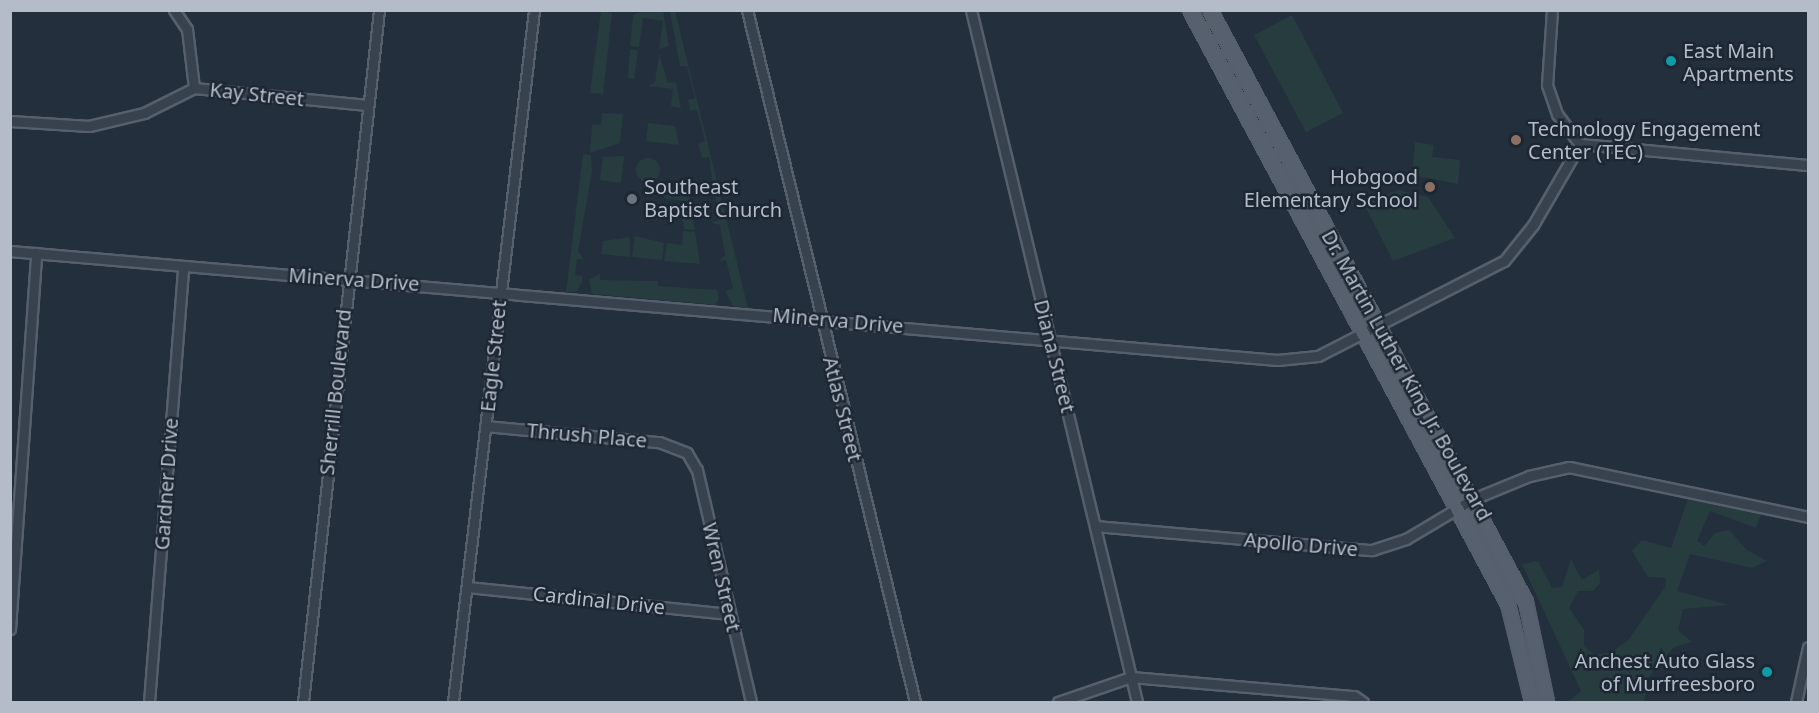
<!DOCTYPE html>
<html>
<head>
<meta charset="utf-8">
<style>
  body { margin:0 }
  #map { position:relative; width:1819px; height:713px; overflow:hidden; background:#242f3e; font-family:"Noto Sans",sans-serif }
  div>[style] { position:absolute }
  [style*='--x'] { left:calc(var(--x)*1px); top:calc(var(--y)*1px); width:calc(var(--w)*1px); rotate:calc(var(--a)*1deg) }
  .green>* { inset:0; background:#263c3f }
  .round { border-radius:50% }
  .roads { filter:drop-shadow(2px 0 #565f6c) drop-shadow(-2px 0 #565f6c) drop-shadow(0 2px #565f6c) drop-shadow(0 -2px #565f6c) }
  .minor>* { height:9px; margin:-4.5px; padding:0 4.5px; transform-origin:4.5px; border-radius:4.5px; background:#38414e }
  .major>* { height:12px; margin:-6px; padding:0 6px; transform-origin:6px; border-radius:6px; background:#56606e }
  .dots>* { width:16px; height:16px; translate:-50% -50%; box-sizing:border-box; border:3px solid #1d2633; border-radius:50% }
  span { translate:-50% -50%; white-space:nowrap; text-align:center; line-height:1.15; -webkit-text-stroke:5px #1d2633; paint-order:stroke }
  .poi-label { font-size:20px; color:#b4bcc9 }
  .left { translate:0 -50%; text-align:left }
  .right { translate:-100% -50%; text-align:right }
  .street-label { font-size:20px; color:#b4bcc9 }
  .frame { position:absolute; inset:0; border:12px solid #b4bcc9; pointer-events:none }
</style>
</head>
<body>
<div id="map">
  <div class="green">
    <i style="clip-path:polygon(601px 11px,612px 13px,603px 94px,590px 93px)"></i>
    <i style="clip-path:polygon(643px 11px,663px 11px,669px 46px,659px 49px,663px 21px,643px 18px,639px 47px,630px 46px,633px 15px)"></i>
    <i style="clip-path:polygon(670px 11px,675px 11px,748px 308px,733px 306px,725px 291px,733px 288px,726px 260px,719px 261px,725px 255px,720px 225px,711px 222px,720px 220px,715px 194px,708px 195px,706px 187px,713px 186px,709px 157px,702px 158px,698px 144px,705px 141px,697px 110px,690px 111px,688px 100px,695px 98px,687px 66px,680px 66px)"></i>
    <i style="clip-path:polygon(1292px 15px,1343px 113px,1306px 132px,1254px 35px)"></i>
    <i style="clip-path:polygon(630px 49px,638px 51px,634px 79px,628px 78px)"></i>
    <i style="clip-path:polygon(659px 54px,668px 83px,676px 82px,681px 108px,671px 106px,673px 89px,648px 86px,655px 82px)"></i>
    <i style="clip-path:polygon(602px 113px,623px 114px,620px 143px,590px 153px,592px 125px,601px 125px)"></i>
    <i style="clip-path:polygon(648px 123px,675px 126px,679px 145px,646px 141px)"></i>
    <i style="clip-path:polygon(1415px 142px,1434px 145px,1432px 157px,1460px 160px,1458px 184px,1412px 175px)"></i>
    <i style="clip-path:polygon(583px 154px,591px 155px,592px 171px,578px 251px,583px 259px,577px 259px,575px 275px,582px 276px,582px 282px,577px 291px,566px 292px)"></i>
    <i style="clip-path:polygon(624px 156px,621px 183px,600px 180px,603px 157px)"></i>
    <i class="round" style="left:636px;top:158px;width:24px;height:24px"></i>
    <i style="clip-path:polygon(666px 186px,688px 189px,690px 202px,664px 198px)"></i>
    <i style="clip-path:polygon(1399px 190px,1428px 197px,1455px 238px,1393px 261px,1363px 202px)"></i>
    <i style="clip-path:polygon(664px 204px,690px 205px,695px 230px,684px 229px,681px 205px)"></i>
    <i style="clip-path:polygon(683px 231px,695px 232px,700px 264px,664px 261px,667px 243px,682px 245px)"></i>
    <i style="clip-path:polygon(635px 236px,664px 243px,662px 260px,632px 257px)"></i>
    <i style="clip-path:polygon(630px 237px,630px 257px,601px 254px,603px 241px)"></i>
    <i style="clip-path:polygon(600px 274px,600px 280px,658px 281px,658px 286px,717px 290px,719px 299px,715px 305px,592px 294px,589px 280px)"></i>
    <i style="clip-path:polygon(1689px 496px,1761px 514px,1756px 528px,1710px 511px,1697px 541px,1704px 546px,1715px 533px,1729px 530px,1747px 550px,1767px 561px,1752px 568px,1690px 554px,1677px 591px,1729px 605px,1683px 609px,1678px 630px,1692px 642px,1674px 647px,1649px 677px,1644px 702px,1567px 702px,1581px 691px,1522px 564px,1538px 561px,1552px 588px,1562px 587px,1571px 559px,1582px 580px,1599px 570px,1600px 583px,1593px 591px,1578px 591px,1569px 608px,1584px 630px,1584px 646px,1595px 655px,1612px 652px,1629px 639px,1665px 587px,1666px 578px,1648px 577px,1632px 551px,1642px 540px,1671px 548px)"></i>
  </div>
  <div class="roads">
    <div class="minor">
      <i style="--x:174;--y:10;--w:23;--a:56"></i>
      <i style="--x:187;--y:29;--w:59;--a:83.2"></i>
      <i style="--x:747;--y:10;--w:712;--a:76.35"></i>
      <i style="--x:971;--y:10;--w:712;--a:76.51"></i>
      <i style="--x:1552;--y:10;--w:75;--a:93.8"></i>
      <i style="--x:1547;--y:85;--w:31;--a:71"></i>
      <i style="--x:1557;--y:114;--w:38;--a:53"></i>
      <i style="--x:1580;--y:144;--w:229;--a:5.3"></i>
      <i style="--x:10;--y:121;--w:79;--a:3.6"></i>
      <i style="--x:89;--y:126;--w:57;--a:-13.3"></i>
      <i style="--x:144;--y:113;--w:56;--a:-26.6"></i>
      <i style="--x:194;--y:88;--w:174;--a:5.6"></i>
      <i style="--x:10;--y:251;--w:1272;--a:4.92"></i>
      <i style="--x:1277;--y:360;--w:41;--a:-5.6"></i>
      <i style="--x:1318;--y:356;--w:209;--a:-27.1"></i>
      <i style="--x:1504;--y:261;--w:46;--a:-51.1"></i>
      <i style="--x:1533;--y:225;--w:94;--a:-59.9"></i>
      <i style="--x:485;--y:426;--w:175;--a:5.3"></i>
      <i style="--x:659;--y:442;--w:30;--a:21"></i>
      <i style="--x:687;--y:453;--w:20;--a:60"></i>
      <i style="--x:697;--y:470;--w:238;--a:76.9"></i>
      <i style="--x:1095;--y:526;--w:278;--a:5"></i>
      <i style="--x:1372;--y:550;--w:36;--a:-18"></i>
      <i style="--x:1406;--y:539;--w:78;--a:-30.8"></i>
      <i style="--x:1473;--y:499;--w:61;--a:-22.3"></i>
      <i style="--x:1529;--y:476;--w:41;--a:-12.7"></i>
      <i style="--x:1569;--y:467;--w:244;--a:11.8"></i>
      <i style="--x:467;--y:587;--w:264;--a:5.9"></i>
      <i style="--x:10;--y:629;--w:377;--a:-86"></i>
      <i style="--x:149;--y:702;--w:437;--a:-85.5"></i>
      <i style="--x:303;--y:702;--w:696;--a:-83.73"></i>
      <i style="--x:453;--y:702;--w:697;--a:-83.32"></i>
      <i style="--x:1058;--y:702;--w:77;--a:-18.9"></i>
      <i style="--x:1131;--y:677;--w:224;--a:4.9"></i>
      <i style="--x:1354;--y:696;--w:11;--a:34"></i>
      <i style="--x:1796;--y:702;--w:56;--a:-77.7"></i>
    </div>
    <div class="major">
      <i style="--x:1190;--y:10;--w:674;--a:61.84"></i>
      <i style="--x:1508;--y:604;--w:101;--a:76.2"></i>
      <i style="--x:1210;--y:10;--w:671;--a:61.91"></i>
      <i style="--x:1526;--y:602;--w:102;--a:78.1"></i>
    </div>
  </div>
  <div class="dots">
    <i style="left:1671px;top:61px;background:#0f9aa8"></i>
    <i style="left:1516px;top:140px;background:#8d6e63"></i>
    <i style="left:1430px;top:187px;background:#8d6e63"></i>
    <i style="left:632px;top:199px;background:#6b7280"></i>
    <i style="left:1767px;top:672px;background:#0f9aa8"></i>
  </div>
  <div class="poi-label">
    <span class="left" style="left:1683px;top:62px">East Main<br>Apartments</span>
    <span class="left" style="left:1528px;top:140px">Technology Engagement<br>Center (TEC)</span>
    <span class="right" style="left:1418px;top:188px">Hobgood<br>Elementary School</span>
    <span class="left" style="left:644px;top:198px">Southeast<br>Baptist Church</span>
    <span class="right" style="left:1755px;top:672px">Anchest Auto Glass<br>of Murfreesboro</span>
  </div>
  <div class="street-label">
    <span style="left:257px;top:94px;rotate:6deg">Kay Street</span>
    <span style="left:354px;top:279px;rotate:4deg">Minerva Drive</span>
    <span style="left:838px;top:320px;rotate:5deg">Minerva Drive</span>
    <span style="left:493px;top:356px;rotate:-84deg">Eagle Street</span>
    <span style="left:1055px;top:356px;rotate:76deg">Diana Street</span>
    <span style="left:1407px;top:375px;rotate:61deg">Dr. Martin Luther King Jr. Boulevard</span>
    <span style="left:335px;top:392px;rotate:-84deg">Sherrill Boulevard</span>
    <span style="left:843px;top:409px;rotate:76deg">Atlas Street</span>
    <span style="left:587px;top:435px;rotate:5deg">Thrush Place</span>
    <span style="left:166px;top:484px;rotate:-86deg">Gardner Drive</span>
    <span style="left:1301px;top:544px;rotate:5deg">Apollo Drive</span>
    <span style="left:722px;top:577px;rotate:77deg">Wren Street</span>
    <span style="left:599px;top:600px;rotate:6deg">Cardinal Drive</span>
  </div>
  <div class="frame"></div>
</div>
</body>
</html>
